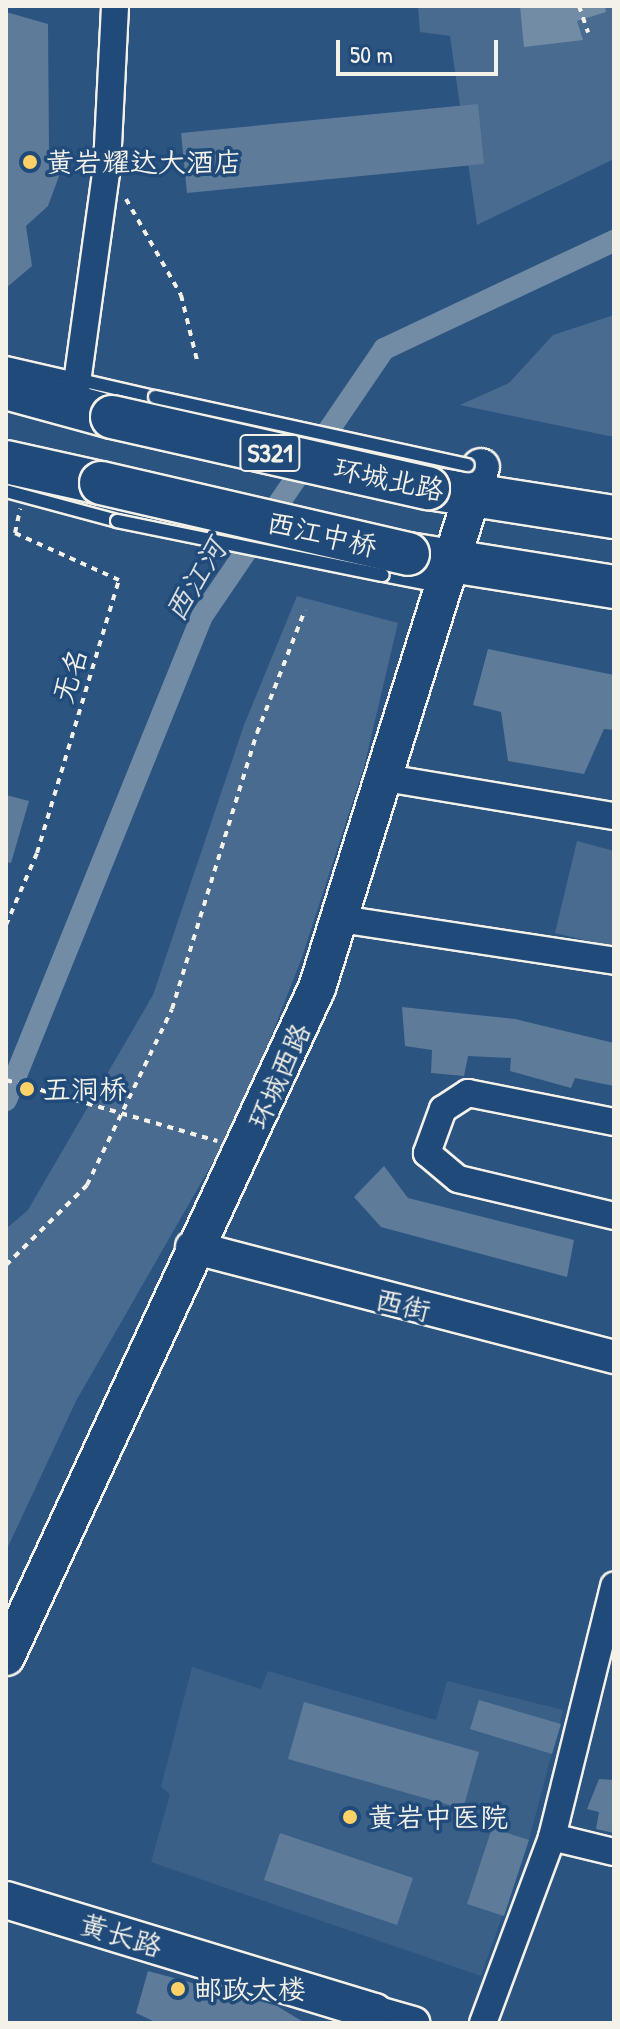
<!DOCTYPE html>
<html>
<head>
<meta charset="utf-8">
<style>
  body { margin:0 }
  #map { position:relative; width:620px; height:2029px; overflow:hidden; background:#2c5481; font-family:"Patrick Hand","LXGW WenKai TC",sans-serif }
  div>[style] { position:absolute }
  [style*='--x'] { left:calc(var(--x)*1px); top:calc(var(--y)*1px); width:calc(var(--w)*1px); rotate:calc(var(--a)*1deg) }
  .built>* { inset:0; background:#3b6088 }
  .green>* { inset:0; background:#496b90 }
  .water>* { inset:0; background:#738ca6 }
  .canal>* { height:22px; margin:-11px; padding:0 11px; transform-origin:11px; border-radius:11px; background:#738ca6 }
  .building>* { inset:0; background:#5e7b9a }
  .path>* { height:4px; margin-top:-2px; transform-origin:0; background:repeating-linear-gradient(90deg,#f4f1e8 0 6px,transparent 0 12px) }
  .roads { filter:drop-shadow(2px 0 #f4f1e8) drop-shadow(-2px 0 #f4f1e8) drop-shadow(0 2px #f4f1e8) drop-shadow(0 -2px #f4f1e8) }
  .service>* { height:12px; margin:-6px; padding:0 6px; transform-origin:6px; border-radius:6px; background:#1f4a7a }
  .minor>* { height:26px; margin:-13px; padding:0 13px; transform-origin:13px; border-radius:13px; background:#1f4a7a }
  .tertiary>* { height:32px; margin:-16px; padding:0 16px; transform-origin:16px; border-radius:16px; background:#1f4a7a }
  .secondary>* { height:36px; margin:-18px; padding:0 18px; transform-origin:18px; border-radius:18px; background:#1f4a7a }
  .primary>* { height:42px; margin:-21px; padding:0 21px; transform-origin:21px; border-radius:21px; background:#1f4a7a }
  .bridges { filter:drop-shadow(2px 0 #f4f1e8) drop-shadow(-2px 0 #f4f1e8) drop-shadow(0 2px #f4f1e8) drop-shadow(0 -2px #f4f1e8) }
  .service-bridge>* { height:12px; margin:-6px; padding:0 6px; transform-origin:6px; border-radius:6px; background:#1f4a7a }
  .primary-bridge>* { height:42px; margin:-21px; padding:0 21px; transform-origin:21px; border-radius:21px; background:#1f4a7a }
  .dots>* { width:22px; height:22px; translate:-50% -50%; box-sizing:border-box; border:4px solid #1f4a7a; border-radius:50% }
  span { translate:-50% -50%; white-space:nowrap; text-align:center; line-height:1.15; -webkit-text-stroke:7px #1f4a7a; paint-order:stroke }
  .shield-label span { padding:2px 6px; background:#1f4a7a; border:2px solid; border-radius:6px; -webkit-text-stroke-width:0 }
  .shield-label { font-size:26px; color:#f4f1e8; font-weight:700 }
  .poi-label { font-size:28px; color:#f4f1e8 }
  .left { translate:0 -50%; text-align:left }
  .street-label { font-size:28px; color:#f4f1e8 }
  .water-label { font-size:30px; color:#dadddb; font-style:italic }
  .frame { position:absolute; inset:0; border:8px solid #f4f1e8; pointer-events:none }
  .scale { position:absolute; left:336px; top:40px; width:162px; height:36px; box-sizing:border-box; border:4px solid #f4f1e8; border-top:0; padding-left:10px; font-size:24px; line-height:28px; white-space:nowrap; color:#f4f1e8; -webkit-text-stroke:6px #1f4a7a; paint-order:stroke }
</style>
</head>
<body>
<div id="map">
  <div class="built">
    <i style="clip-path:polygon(192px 1667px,261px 1689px,268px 1671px,436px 1720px,447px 1681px,563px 1710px,529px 1840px,481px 1976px,151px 1862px,170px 1794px,161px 1787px)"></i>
  </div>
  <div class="green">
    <i style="clip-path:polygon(418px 6px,614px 6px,614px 159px,477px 225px,450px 36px,420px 32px)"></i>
    <i style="clip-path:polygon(614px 315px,614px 437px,460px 405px,509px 383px,553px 335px)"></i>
    <i style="clip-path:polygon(297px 596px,398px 623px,364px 767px,301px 960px,241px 1113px,76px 1401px,6px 1551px,6px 1229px,28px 1210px,153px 995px,244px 725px)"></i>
    <i style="clip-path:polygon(577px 841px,614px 851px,614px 947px,555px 933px)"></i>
  </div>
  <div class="water">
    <i style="clip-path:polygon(520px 6px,605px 6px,606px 12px,577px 21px,583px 40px,524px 47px)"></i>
  </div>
  <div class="canal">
    <i style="--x:6;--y:1100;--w:522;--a:-67.95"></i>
    <i style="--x:202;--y:616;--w:323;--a:-55.7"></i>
    <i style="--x:384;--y:349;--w:254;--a:-25.2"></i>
  </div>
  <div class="building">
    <i style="clip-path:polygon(6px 12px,48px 24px,49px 148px,59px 176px,48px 206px,26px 226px,32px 266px,6px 288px)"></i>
    <i style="clip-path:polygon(478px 104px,484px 164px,187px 193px,181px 133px)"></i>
    <i style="clip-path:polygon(488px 649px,614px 675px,614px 730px,604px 729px,584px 774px,508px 761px,501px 712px,473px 705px)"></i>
    <i style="clip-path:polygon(6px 795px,29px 801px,11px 863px,6px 862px)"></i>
    <i style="clip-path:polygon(402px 1007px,515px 1019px,614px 1043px,614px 1086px,575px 1078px,571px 1088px,510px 1071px,511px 1058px,468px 1056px,464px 1076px,431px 1073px,432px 1050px,405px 1046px)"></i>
    <i style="clip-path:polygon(384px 1166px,408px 1198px,574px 1240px,567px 1277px,381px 1227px,354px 1197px)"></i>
    <i style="clip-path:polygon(479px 1700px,561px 1724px,552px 1754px,470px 1729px)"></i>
    <i style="clip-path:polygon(304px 1702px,479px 1752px,463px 1809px,288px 1759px)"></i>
    <i style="clip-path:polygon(599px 1779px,614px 1780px,614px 1833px,596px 1829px,599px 1812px,587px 1809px)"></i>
    <i style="clip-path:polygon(492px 1828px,529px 1840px,504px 1916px,467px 1904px)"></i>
    <i style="clip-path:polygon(280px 1833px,413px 1878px,397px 1925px,264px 1880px)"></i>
    <i style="clip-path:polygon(148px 1971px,277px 2006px,305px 2023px,157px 2023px,136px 2013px)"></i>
  </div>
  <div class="path">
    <i style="--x:579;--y:6;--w:28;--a:71"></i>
    <i style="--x:126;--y:199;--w:111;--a:60.2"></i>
    <i style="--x:181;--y:295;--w:71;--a:76.2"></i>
    <i style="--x:6;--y:925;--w:78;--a:-66.7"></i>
    <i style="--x:37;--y:853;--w:285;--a:-73.3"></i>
    <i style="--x:119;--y:580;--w:114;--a:-155.7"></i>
    <i style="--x:15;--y:533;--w:25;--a:-78"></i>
    <i style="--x:6;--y:1080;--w:220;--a:16.1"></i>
    <i style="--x:6;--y:1265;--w:114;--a:-44.6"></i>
    <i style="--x:87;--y:1185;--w:195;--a:-64.2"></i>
    <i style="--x:172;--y:1009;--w:289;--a:-72.9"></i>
    <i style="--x:257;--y:733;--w:132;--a:-68.7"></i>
  </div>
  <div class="roads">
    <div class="service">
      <i style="--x:6;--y:363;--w:153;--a:12.9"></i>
      <i style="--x:6;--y:491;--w:115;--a:15.1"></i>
      <i style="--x:383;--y:575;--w:57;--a:11.1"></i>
    </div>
    <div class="minor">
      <i style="--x:74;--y:404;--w:241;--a:-82.1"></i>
      <i style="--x:107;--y:165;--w:159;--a:-87.1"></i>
      <i style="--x:386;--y:778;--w:231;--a:9.5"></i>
      <i style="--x:341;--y:919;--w:276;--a:8.7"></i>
      <i style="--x:614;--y:1122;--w:149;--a:-168.8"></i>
      <i style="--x:468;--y:1093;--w:30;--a:147"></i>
      <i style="--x:443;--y:1109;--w:47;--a:110"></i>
      <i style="--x:427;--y:1153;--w:40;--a:40"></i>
      <i style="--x:458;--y:1179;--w:160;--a:13.3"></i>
      <i style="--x:552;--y:1837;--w:64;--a:13.6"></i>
      <i style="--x:483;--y:2023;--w:198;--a:-69.6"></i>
      <i style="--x:552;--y:1837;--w:259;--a:-76.1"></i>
    </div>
    <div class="tertiary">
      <i style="--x:192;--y:1247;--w:436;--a:14.6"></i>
      <i style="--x:374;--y:2012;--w:41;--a:15.8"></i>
    </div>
    <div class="secondary">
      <i style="--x:6;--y:1657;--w:738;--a:-65.07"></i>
      <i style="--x:317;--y:988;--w:546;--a:-72.53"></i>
      <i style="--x:6;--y:1900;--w:385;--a:16.9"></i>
      <i style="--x:374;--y:2012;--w:11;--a:105"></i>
    </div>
    <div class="primary">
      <i style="--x:6;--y:388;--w:110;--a:15.3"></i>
      <i style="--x:6;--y:462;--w:97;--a:12.5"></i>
      <i style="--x:428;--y:488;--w:188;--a:8.9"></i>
      <i style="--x:408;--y:554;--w:209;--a:9.1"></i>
    </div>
  </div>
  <div class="bridges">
    <div class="service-bridge">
      <i style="--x:155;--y:397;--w:320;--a:12.3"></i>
      <i style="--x:117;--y:521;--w:271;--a:11.5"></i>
    </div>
    <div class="primary-bridge">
      <i style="--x:112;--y:417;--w:324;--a:12.7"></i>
      <i style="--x:101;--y:483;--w:315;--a:13"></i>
    </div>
  </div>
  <div class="dots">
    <i style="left:30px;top:162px;background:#ffd166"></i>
    <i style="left:27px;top:1089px;background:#ffd166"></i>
    <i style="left:350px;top:1817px;background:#ffd166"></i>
    <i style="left:178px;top:1989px;background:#ffd166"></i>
  </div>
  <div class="shield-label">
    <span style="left:270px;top:453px">S321</span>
  </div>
  <div class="poi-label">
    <span class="left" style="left:46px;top:162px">黄岩耀达大酒店</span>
    <span class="left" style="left:43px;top:1089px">五洞桥</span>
    <span class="left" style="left:368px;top:1817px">黄岩中医院</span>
    <span class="left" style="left:194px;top:1989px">邮政大楼</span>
  </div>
  <div class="street-label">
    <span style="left:389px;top:479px;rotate:12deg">环城北路</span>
    <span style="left:322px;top:534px;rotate:13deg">西江中桥</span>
    <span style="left:70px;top:675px;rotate:-73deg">无名</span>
    <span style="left:279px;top:1076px;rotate:-66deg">环城西路</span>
    <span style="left:403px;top:1305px;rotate:14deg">西街</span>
    <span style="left:121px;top:1935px;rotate:17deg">黄长路</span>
  </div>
  <div class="water-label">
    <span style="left:195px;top:580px;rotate:-59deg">西江河</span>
  </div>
  <div class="frame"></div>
  <div class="scale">50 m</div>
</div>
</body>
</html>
